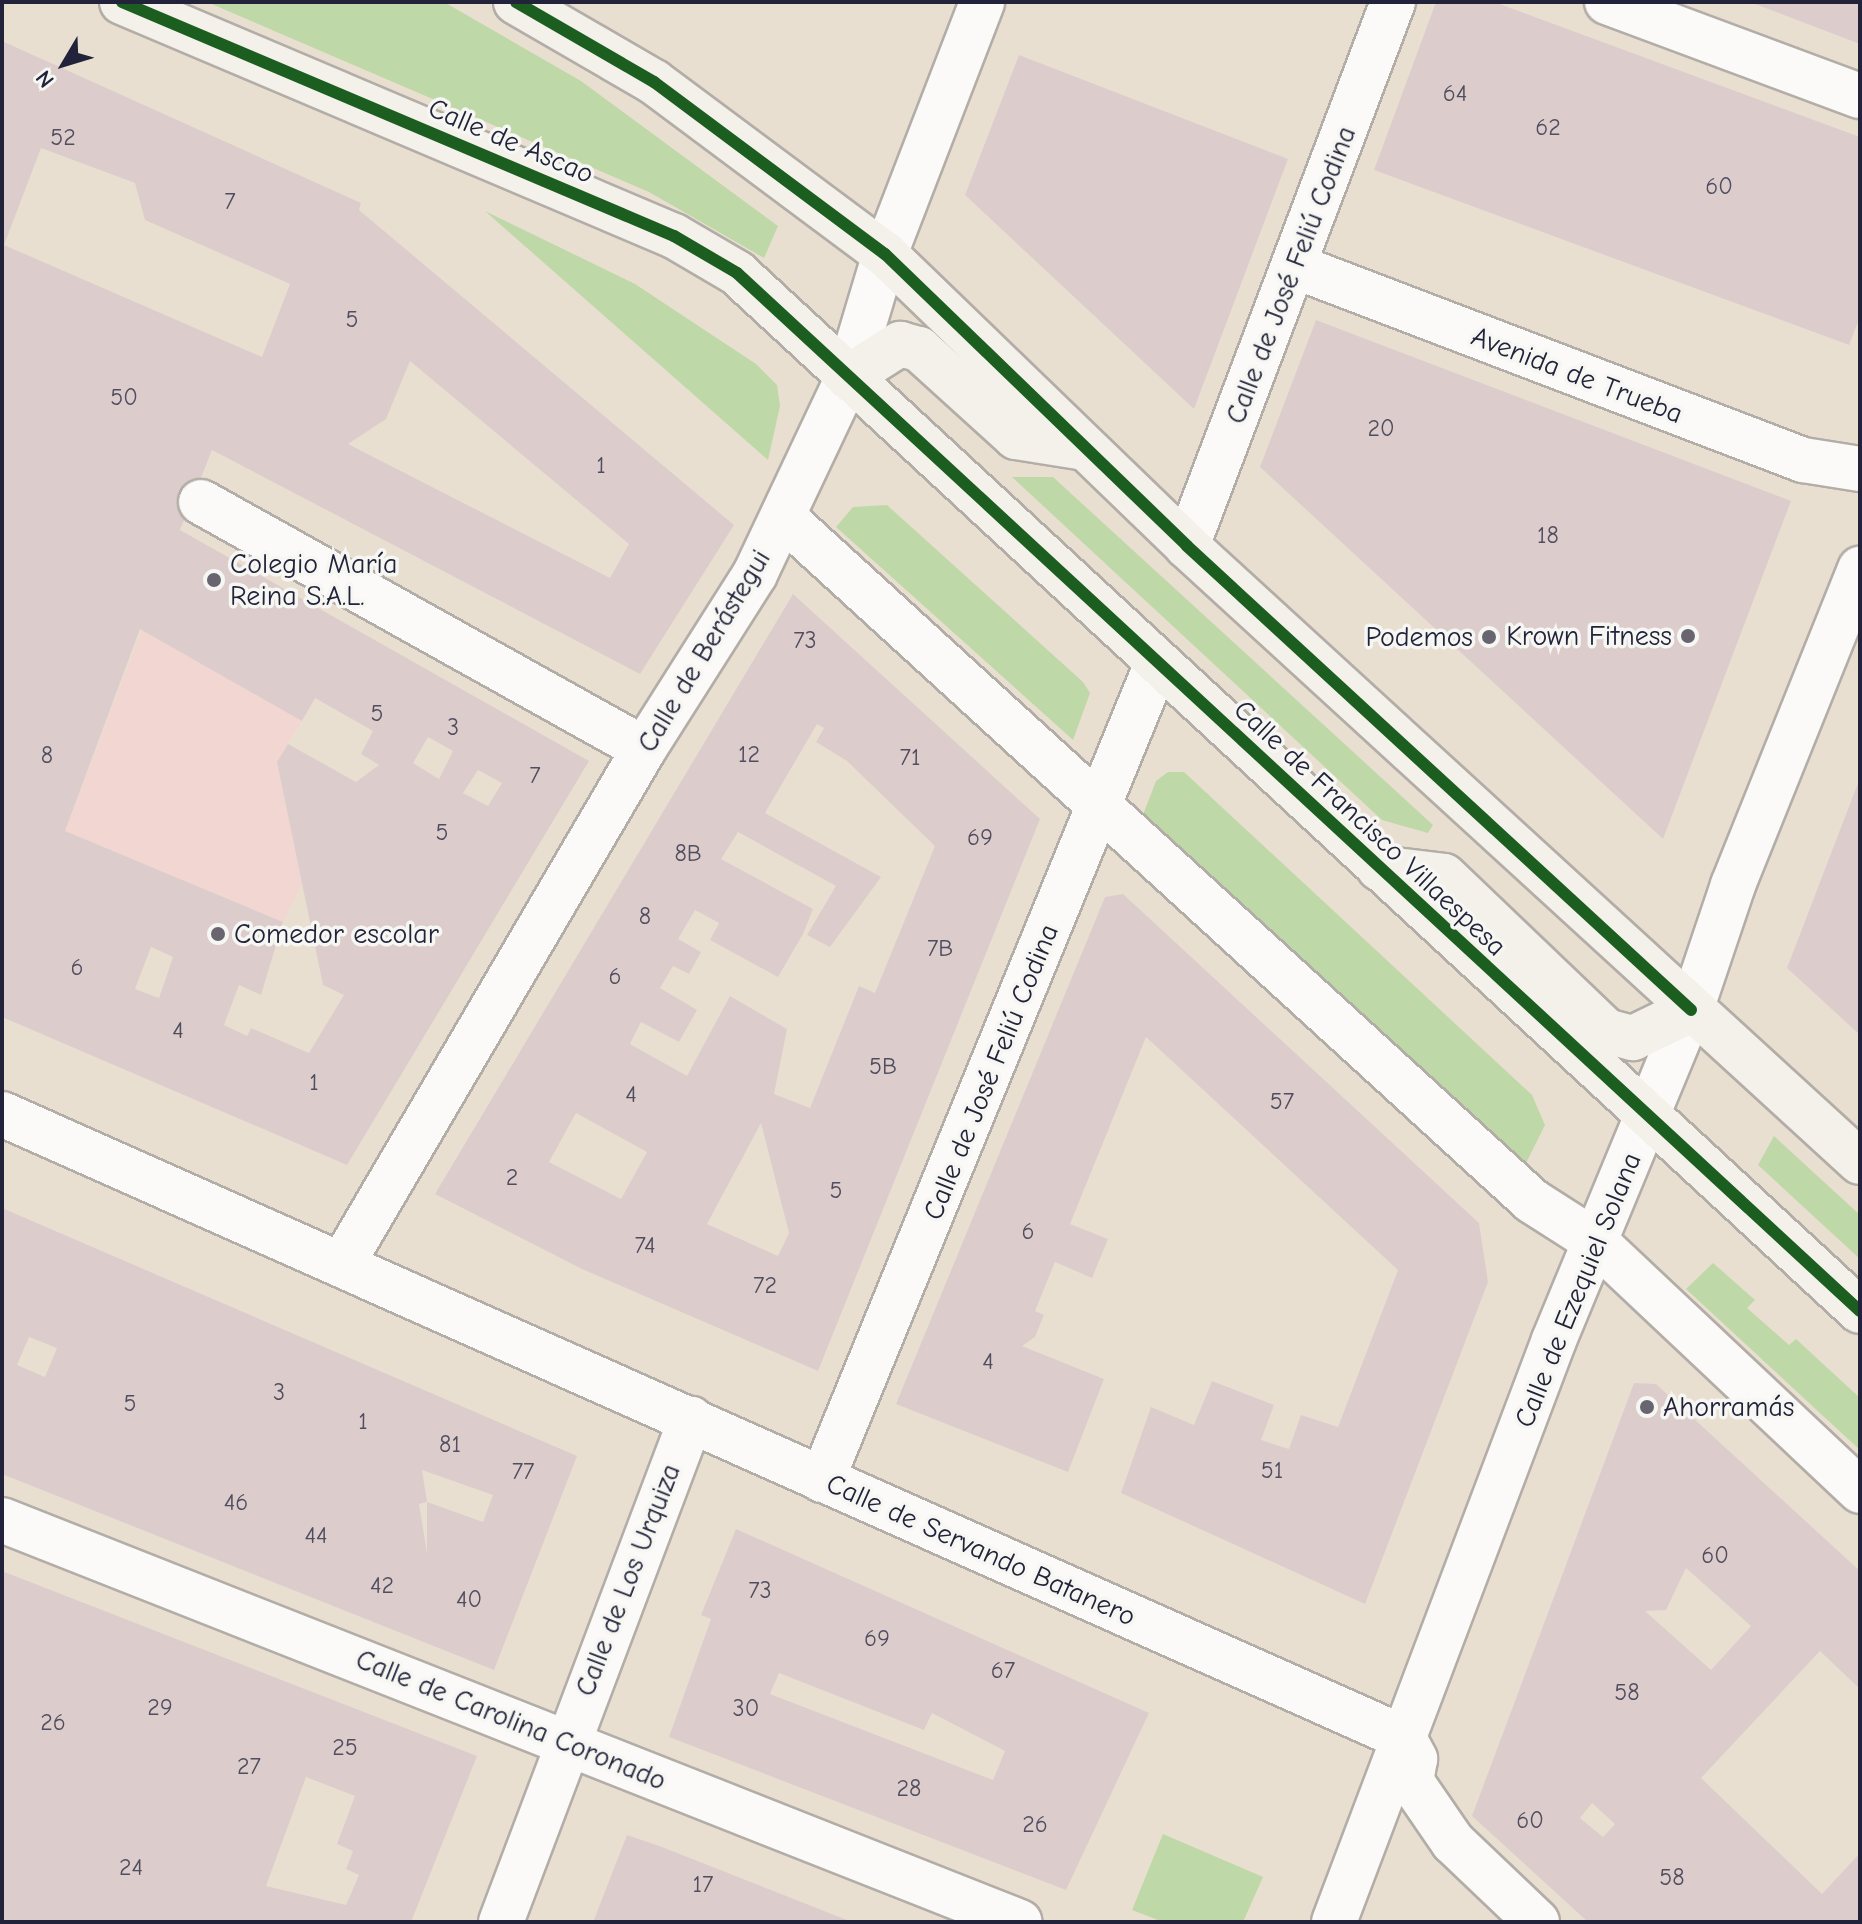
<!DOCTYPE html>
<html>
<head>
<meta charset="utf-8">
<style>
  body { margin:0 }
  #map { position:relative; width:1862px; height:1924px; overflow:hidden; background:#e9dfd1; font-family:"Comic Neue",sans-serif }
  div>[style] { position:absolute }
  [style*='--x'] { left:calc(var(--x)*1px); top:calc(var(--y)*1px); width:calc(var(--w)*1px); rotate:calc(var(--a)*1deg) }
  .built>* { inset:0; background:#f1d6d1 }
  .green>* { inset:0; background:#bfd8a7 }
  .building>* { inset:0; background:#dccdcc }
  .roads { filter:drop-shadow(2px 0 #b3ada7) drop-shadow(-2px 0 #b3ada7) drop-shadow(0 2px #b3ada7) drop-shadow(0 -2px #b3ada7) }
  .street>* { height:44px; margin:-22px; padding:0 22px; transform-origin:22px; border-radius:22px; background:#fcfaf8 }
  .secondary>* { height:44px; margin:-22px; padding:0 22px; transform-origin:22px; border-radius:22px; background:#f4f0ea }
  .cycleway>* { height:12px; margin:-6px; padding:0 6px; transform-origin:6px; border-radius:6px; background:#1b5e20 }
  .dots>* { width:22px; height:22px; translate:-50% -50%; box-sizing:border-box; border:4px solid #f6f6f2; border-radius:50% }
  span { translate:-50% -50%; white-space:nowrap; text-align:center; line-height:1.15; -webkit-text-stroke:7px #f6f6f2; paint-order:stroke }
  .number-label { font-size:24px; color:#504d5f }
  .number-label span { -webkit-text-stroke-width:0 }
  .street-label { font-size:28px; color:#22223b }
  .poi-label { font-size:28px; color:#22223b }
  .left { translate:0 -50%; text-align:left }
  .right { translate:-100% -50%; text-align:right }
  .frame { position:absolute; inset:0; border:4px solid #22223b; pointer-events:none }
  .north { position:absolute; left:24px; top:24px; width:80px; height:80px; -webkit-text-stroke:6px #f6f6f2; paint-order:stroke; rotate:232deg; font-size:22px; font-weight:700; line-height:32px; text-align:center; color:#22223b }
  .north::after { content:''; display:block; margin:auto; width:28px; height:36px; background:#22223b; clip-path:polygon(50% 0,100% 100%,50% 72%,0 100%) }
</style>
</head>
<body>
<div id="map">
  <div class="built">
    <i style="clip-path:polygon(180px 530px,356px 631px,277px 762px,302px 883px,283px 922px,65px 831px)"></i>
  </div>
  <div class="green">
    <i style="clip-path:polygon(207px 2px,444px 2px,581px 81px,778px 226px,764px 258px,649px 192px)"></i>
    <i style="clip-path:polygon(485px 211px,635px 284px,756px 364px,777px 385px,780px 406px,768px 460px)"></i>
    <i style="clip-path:polygon(1012px 477px,1053px 477px,1433px 825px,1428px 833px,1382px 820px)"></i>
    <i style="clip-path:polygon(887px 505px,1083px 682px,1090px 693px,1073px 740px,836px 527px,853px 507px)"></i>
    <i style="clip-path:polygon(1168px 772px,1184px 772px,1532px 1095px,1545px 1125px,1526px 1163px,1141px 820px,1156px 781px)"></i>
    <i style="clip-path:polygon(1774px 1136px,1860px 1215px,1860px 1259px,1758px 1165px)"></i>
    <i style="clip-path:polygon(1713px 1263px,1755px 1300px,1747px 1308px,1789px 1345px,1796px 1339px,1860px 1398px,1860px 1450px,1686px 1289px)"></i>
    <i style="clip-path:polygon(1163px 1834px,1263px 1877px,1243px 1922px,1163px 1922px,1132px 1910px)"></i>
  </div>
  <div class="building">
    <i style="clip-path:polygon(1436px 2px,1494px 2px,1860px 137px,1860px 317px,1849px 345px,1374px 170px)"></i>
    <i style="clip-path:polygon(1750px 2px,1860px 2px,1860px 44px)"></i>
    <i style="clip-path:polygon(evenodd,2px 41px,361px 203px,359px 210px,734px 525px,640px 674px,212px 450px,180px 530px,589px 761px,347px 1165px,2px 1017px,2px 41px,41px 148px,135px 183px,145px 220px,290px 284px,262px 357px,4px 245px,41px 148px,2px 41px,410px 361px,629px 544px,610px 578px,348px 444px,386px 419px,410px 361px,2px 41px,140px 629px,302px 721px,315px 698px,373px 731px,361px 754px,379px 765px,356px 782px,288px 744px,277px 762px,323px 985px,344px 995px,309px 1053px,251px 1028px,247px 1036px,224px 1025px,239px 985px,261px 995px,283px 922px,65px 831px,140px 629px,2px 41px,428px 737px,453px 751px,439px 779px,413px 763px,428px 737px,2px 41px,478px 770px,502px 783px,488px 806px,463px 793px,478px 770px,2px 41px,151px 947px,173px 957px,159px 998px,135px 989px,151px 947px)"></i>
    <i style="clip-path:polygon(1019px 55px,1288px 159px,1194px 409px,965px 195px)"></i>
    <i style="clip-path:polygon(1316px 320px,1791px 501px,1663px 839px,1260px 467px)"></i>
    <i style="clip-path:polygon(evenodd,793px 594px,1040px 819px,818px 1371px,582px 1269px,435px 1194px,793px 594px,817px 724px,824px 728px,816px 742px,847px 761px,935px 846px,875px 993px,859px 986px,810px 1108px,774px 1094px,787px 1029px,730px 996px,687px 1076px,630px 1044px,641px 1022px,679px 1042px,697px 1010px,660px 988px,673px 966px,689px 974px,701px 952px,678px 939px,695px 910px,719px 923px,710px 940px,778px 977px,803px 934px,813px 909px,721px 859px,738px 832px,836px 886px,807px 935px,830px 947px,881px 877px,765px 813px,817px 724px,793px 594px,576px 1113px,647px 1152px,621px 1199px,549px 1162px,576px 1113px,793px 594px,761px 1123px,789px 1233px,778px 1256px,707px 1224px,761px 1123px)"></i>
    <i style="clip-path:polygon(1860px 778px,1860px 1035px,1787px 968px)"></i>
    <i style="clip-path:polygon(1123px 894px,1479px 1223px,1488px 1282px,1365px 1604px,1121px 1493px,1151px 1407px,1194px 1425px,1212px 1381px,1274px 1405px,1261px 1440px,1289px 1449px,1301px 1415px,1338px 1427px,1398px 1270px,1146px 1037px,1070px 1224px,1108px 1239px,1092px 1278px,1055px 1262px,1035px 1311px,1044px 1315px,1035px 1337px,1022px 1346px,1104px 1379px,1068px 1472px,896px 1404px,1105px 897px)"></i>
    <i style="clip-path:polygon(evenodd,2px 1208px,577px 1456px,494px 1670px,2px 1474px,2px 1208px,29px 1337px,57px 1348px,45px 1377px,17px 1365px,29px 1337px,2px 1208px,422px 1470px,493px 1495px,483px 1522px,427px 1502px,422px 1470px,2px 1208px,427px 1502px,427px 1553px,419px 1504px,427px 1502px)"></i>
    <i style="clip-path:polygon(evenodd,1634px 1383px,1656px 1384px,1860px 1571px,1860px 1689px,1820px 1651px,1701px 1778px,1822px 1894px,1860px 1853px,1860px 1922px,1588px 1922px,1472px 1816px,1634px 1383px,1686px 1568px,1751px 1626px,1711px 1670px,1645px 1611px,1666px 1610px,1686px 1568px,1634px 1383px,1592px 1803px,1615px 1824px,1603px 1837px,1580px 1818px,1592px 1803px)"></i>
    <i style="clip-path:polygon(evenodd,736px 1529px,1149px 1713px,1066px 1890px,669px 1737px,711px 1619px,701px 1615px,736px 1529px,779px 1673px,924px 1730px,932px 1713px,1005px 1751px,993px 1780px,770px 1694px,779px 1673px)"></i>
    <i style="clip-path:polygon(evenodd,2px 1571px,477px 1756px,411px 1922px,2px 1922px,2px 1571px,306px 1777px,355px 1796px,337px 1844px,353px 1851px,346px 1869px,359px 1875px,346px 1905px,266px 1886px,306px 1777px)"></i>
    <i style="clip-path:polygon(627px 1835px,662px 1847px,852px 1922px,593px 1922px)"></i>
  </div>
  <div class="roads">
    <div class="street">
      <i style="--x:1607;--y:2;--w:270;--a:20.4"></i>
      <i style="--x:1297;--y:267;--w:542;--a:20.88"></i>
      <i style="--x:1803;--y:460;--w:58;--a:9"></i>
      <i style="--x:201;--y:502;--w:507;--a:29.14"></i>
      <i style="--x:783;--y:517;--w:1014;--a:42.4"></i>
      <i style="--x:1532;--y:1201;--w:76;--a:32.6"></i>
      <i style="--x:1596;--y:1242;--w:363;--a:43.3"></i>
      <i style="--x:1187;--y:546;--w:582;--a:-69.26"></i>
      <i style="--x:2;--y:1114;--w:1535;--a:23.99"></i>
      <i style="--x:1404;--y:1738;--w:24;--a:62"></i>
      <i style="--x:1415;--y:1759;--w:22;--a:100"></i>
      <i style="--x:1411;--y:1781;--w:74;--a:55.5"></i>
      <i style="--x:1453;--y:1842;--w:116;--a:43.6"></i>
      <i style="--x:344;--y:1261;--w:593;--a:-59.63"></i>
      <i style="--x:644;--y:749;--w:207;--a:-57.6"></i>
      <i style="--x:755;--y:574;--w:218;--a:-64.7"></i>
      <i style="--x:848;--y:377;--w:128;--a:-73.3"></i>
      <i style="--x:885;--y:254;--w:270;--a:-68.9"></i>
      <i style="--x:822;--y:1480;--w:883;--a:-67.7"></i>
      <i style="--x:2;--y:1520;--w:1094;--a:21.55"></i>
      <i style="--x:501;--y:1922;--w:538;--a:-69.31"></i>
      <i style="--x:1334;--y:1922;--w:622;--a:-69.29"></i>
      <i style="--x:1554;--y:1340;--w:357;--a:-67.5"></i>
      <i style="--x:1691;--y:1010;--w:132;--a:-71.4"></i>
      <i style="--x:1733;--y:885;--w:341;--a:-68.1"></i>
    </div>
    <div class="secondary">
      <i style="--x:122;--y:2;--w:600;--a:22.97"></i>
      <i style="--x:674;--y:236;--w:73;--a:30.4"></i>
      <i style="--x:737;--y:273;--w:1529;--a:42.75"></i>
      <i style="--x:516;--y:2;--w:160;--a:30.1"></i>
      <i style="--x:654;--y:82;--w:288;--a:36.7"></i>
      <i style="--x:885;--y:254;--w:420;--a:44"></i>
      <i style="--x:1187;--y:546;--w:912;--a:42.47"></i>
      <i style="--x:848;--y:377;--w:62;--a:-32.4"></i>
      <i style="--x:900;--y:344;--w:20;--a:15"></i>
      <i style="--x:919;--y:349;--w:131;--a:42.2"></i>
      <i style="--x:1016;--y:437;--w:70;--a:9.1"></i>
      <i style="--x:1379;--y:868;--w:65;--a:7"></i>
      <i style="--x:1444;--y:876;--w:224;--a:43.7"></i>
      <i style="--x:1606;--y:1031;--w:28;--a:15"></i>
      <i style="--x:1633;--y:1038;--w:64;--a:-25.8"></i>
    </div>
  </div>
  <div class="cycleway">
    <i style="--x:122;--y:2;--w:600;--a:22.97"></i>
    <i style="--x:674;--y:236;--w:73;--a:30.4"></i>
    <i style="--x:737;--y:273;--w:1529;--a:42.75"></i>
    <i style="--x:516;--y:2;--w:160;--a:30.1"></i>
    <i style="--x:654;--y:82;--w:288;--a:36.7"></i>
    <i style="--x:885;--y:254;--w:420;--a:44"></i>
    <i style="--x:1187;--y:546;--w:685;--a:42.63"></i>
  </div>
  <div class="dots">
    <i style="left:214px;top:580px;background:#686470"></i>
    <i style="left:1688px;top:636px;background:#686470"></i>
    <i style="left:1489px;top:637px;background:#686470"></i>
    <i style="left:218px;top:934px;background:#686470"></i>
    <i style="left:1647px;top:1407px;background:#686470"></i>
  </div>
  <div class="number-label">
    <span style="left:1455px;top:94px">64</span>
    <span style="left:1548px;top:128px">62</span>
    <span style="left:63px;top:138px">52</span>
    <span style="left:1719px;top:187px">60</span>
    <span style="left:230px;top:202px">7</span>
    <span style="left:352px;top:320px">5</span>
    <span style="left:124px;top:398px">50</span>
    <span style="left:1381px;top:429px">20</span>
    <span style="left:601px;top:466px">1</span>
    <span style="left:1548px;top:536px">18</span>
    <span style="left:805px;top:641px">73</span>
    <span style="left:377px;top:714px">5</span>
    <span style="left:453px;top:728px">3</span>
    <span style="left:749px;top:755px">12</span>
    <span style="left:47px;top:756px">8</span>
    <span style="left:910px;top:758px">71</span>
    <span style="left:535px;top:776px">7</span>
    <span style="left:442px;top:833px">5</span>
    <span style="left:980px;top:838px">69</span>
    <span style="left:688px;top:854px">8B</span>
    <span style="left:645px;top:917px">8</span>
    <span style="left:940px;top:949px">7B</span>
    <span style="left:77px;top:968px">6</span>
    <span style="left:615px;top:977px">6</span>
    <span style="left:178px;top:1031px">4</span>
    <span style="left:883px;top:1067px">5B</span>
    <span style="left:314px;top:1083px">1</span>
    <span style="left:631px;top:1095px">4</span>
    <span style="left:1282px;top:1102px">57</span>
    <span style="left:512px;top:1178px">2</span>
    <span style="left:836px;top:1191px">5</span>
    <span style="left:1028px;top:1232px">6</span>
    <span style="left:645px;top:1246px">74</span>
    <span style="left:765px;top:1286px">72</span>
    <span style="left:988px;top:1362px">4</span>
    <span style="left:279px;top:1393px">3</span>
    <span style="left:130px;top:1404px">5</span>
    <span style="left:363px;top:1422px">1</span>
    <span style="left:450px;top:1445px">81</span>
    <span style="left:1272px;top:1471px">51</span>
    <span style="left:523px;top:1472px">77</span>
    <span style="left:236px;top:1503px">46</span>
    <span style="left:316px;top:1536px">44</span>
    <span style="left:1715px;top:1556px">60</span>
    <span style="left:382px;top:1586px">42</span>
    <span style="left:760px;top:1591px">73</span>
    <span style="left:469px;top:1600px">40</span>
    <span style="left:877px;top:1639px">69</span>
    <span style="left:1003px;top:1671px">67</span>
    <span style="left:1627px;top:1693px">58</span>
    <span style="left:160px;top:1708px">29</span>
    <span style="left:746px;top:1709px">30</span>
    <span style="left:53px;top:1723px">26</span>
    <span style="left:345px;top:1748px">25</span>
    <span style="left:249px;top:1767px">27</span>
    <span style="left:909px;top:1789px">28</span>
    <span style="left:1530px;top:1821px">60</span>
    <span style="left:1035px;top:1825px">26</span>
    <span style="left:131px;top:1868px">24</span>
    <span style="left:1672px;top:1878px">58</span>
    <span style="left:703px;top:1885px">17</span>
  </div>
  <div class="street-label">
    <span style="left:511px;top:141px;rotate:23deg">Calle de Ascao</span>
    <span style="left:1291px;top:275px;rotate:-69deg">Calle de José Feliú Codina</span>
    <span style="left:1577px;top:375px;rotate:21deg">Avenida de Trueba</span>
    <span style="left:704px;top:651px;rotate:-59deg">Calle de Berástegui</span>
    <span style="left:1370px;top:828px;rotate:43deg">Calle de Francisco Villaespesa</span>
    <span style="left:991px;top:1072px;rotate:-68deg">Calle de José Feliú Codina</span>
    <span style="left:1578px;top:1290px;rotate:-68deg">Calle de Ezequiel Solana</span>
    <span style="left:981px;top:1550px;rotate:24deg">Calle de Servando Batanero</span>
    <span style="left:628px;top:1580px;rotate:-69deg">Calle de Los Urquiza</span>
    <span style="left:511px;top:1720px;rotate:22deg">Calle de Carolina Coronado</span>
  </div>
  <div class="poi-label">
    <span class="left" style="left:230px;top:580px">Colegio María<br>Reina S.A.L.</span>
    <span class="right" style="left:1672px;top:636px">Krown Fitness</span>
    <span class="right" style="left:1473px;top:637px">Podemos</span>
    <span class="left" style="left:234px;top:934px">Comedor escolar</span>
    <span class="left" style="left:1663px;top:1407px">Ahorramás</span>
  </div>
  <div class="frame"></div>
  <div class="north">N</div>
</div>
</body>
</html>
